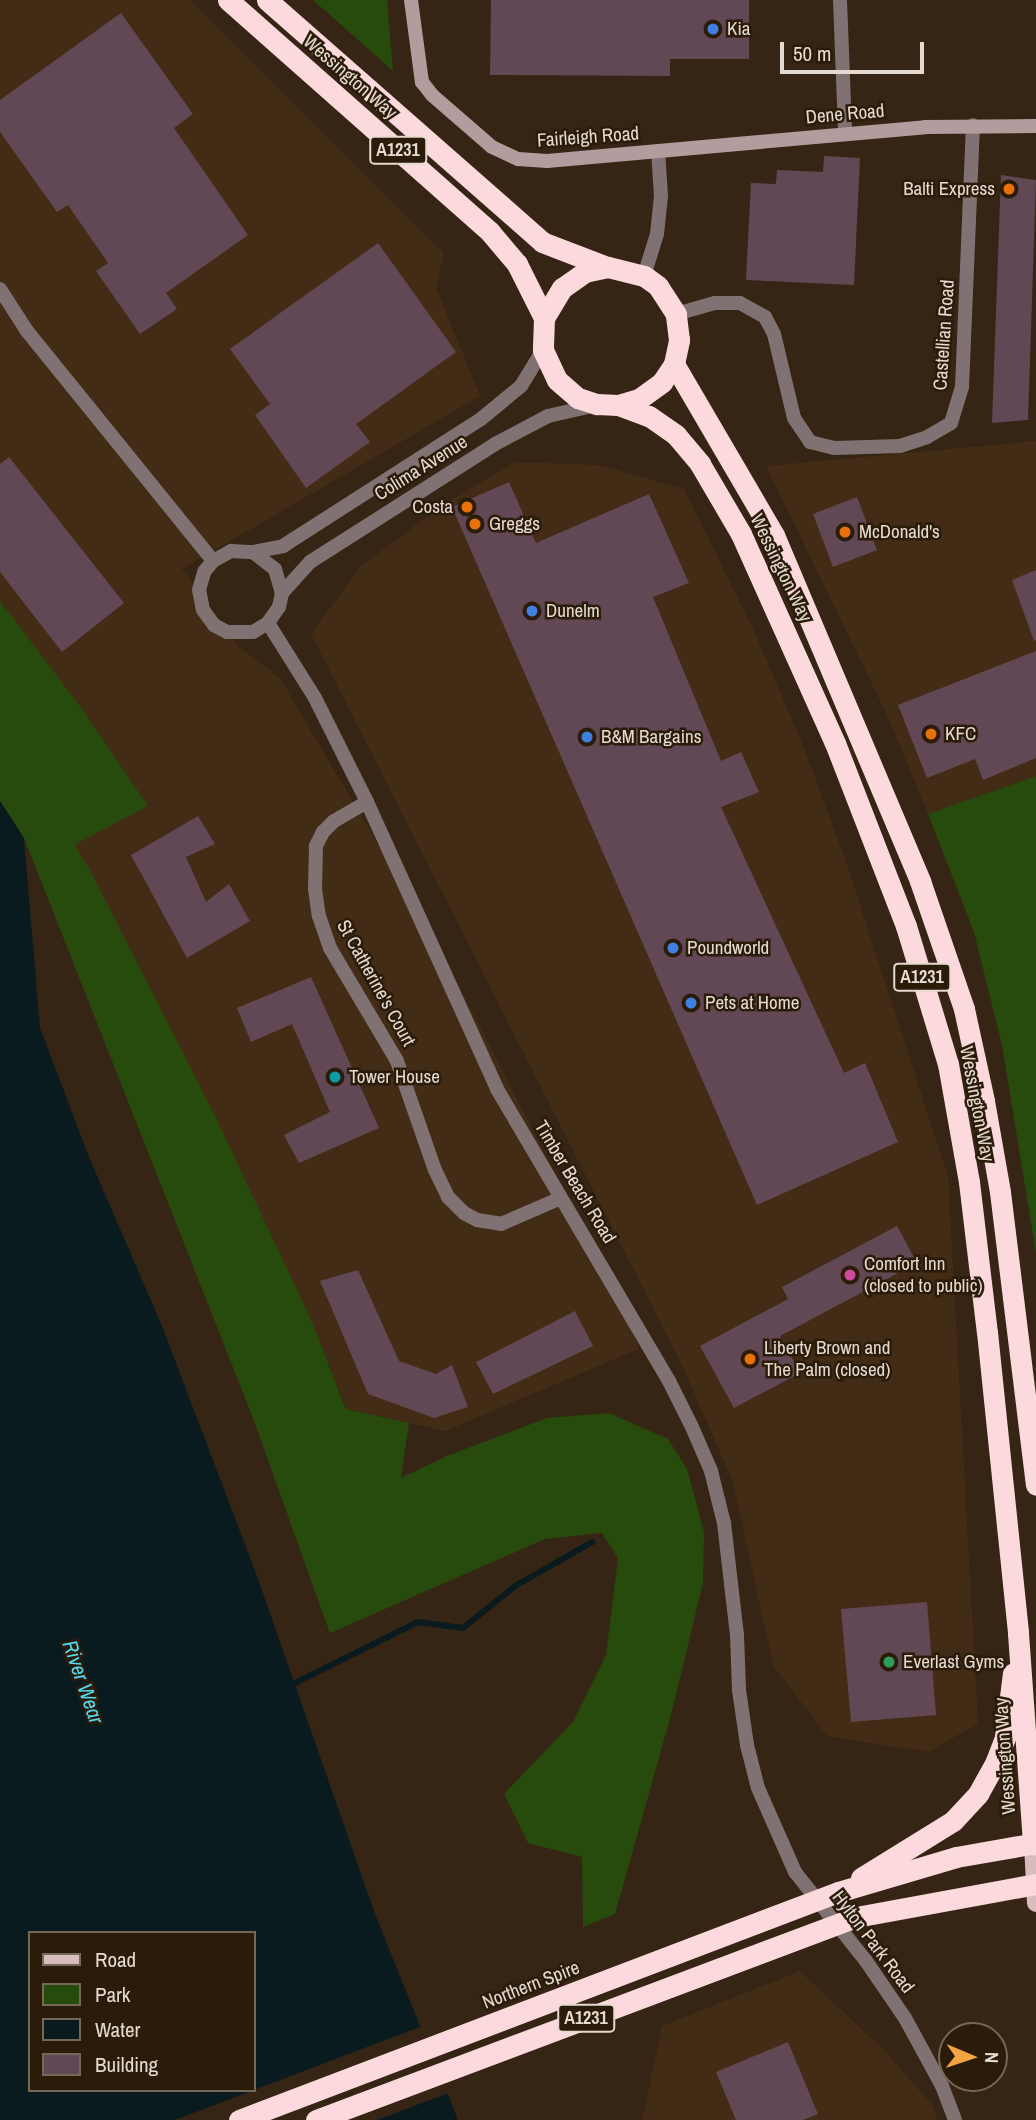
<!DOCTYPE html>
<html>
<head>
<meta charset="utf-8">
<style>
  body { margin:0 }
  #map { position:relative; width:1036px; height:2120px; overflow:hidden; background:#362514; font-family:"Archivo Narrow",sans-serif }
  div>[style] { position:absolute }
  [style*='--x'] { left:calc(var(--x)*1px); top:calc(var(--y)*1px); width:calc(var(--w)*1px); rotate:calc(var(--a)*1deg) }
  .built>* { inset:0; background:#422c15 }
  .green>* { inset:0; background:#274a0d }
  .water>* { inset:0; background:#0a1b1f }
  .pier>* { inset:0; background:#362514 }
  .stream>* { height:6px; margin:-3px; padding:0 3px; transform-origin:3px; border-radius:3px; background:#0a1b1f }
  .building>* { inset:0; background:#624854 }
  .street>* { height:14px; margin:-7px; padding:0 7px; transform-origin:7px; border-radius:7px; background:#807273 }
  .secondary>* { height:14px; margin:-7px; padding:0 7px; transform-origin:7px; border-radius:7px; background:#b29c9e }
  .primary>* { height:18px; margin:-9px; padding:0 9px; transform-origin:9px; border-radius:9px; background:#d8bcbe }
  .highway>* { height:21px; margin:-10.5px; padding:0 10.5px; transform-origin:10.5px; border-radius:10.5px; background:#fbd9dc }
  .dots>* { width:19px; height:19px; translate:-50% -50%; box-sizing:border-box; border:4px solid #2b1c0a; border-radius:50% }
  span { translate:-50% -50%; white-space:nowrap; text-align:center; line-height:1.15; -webkit-text-stroke:5px #2b1c0a; paint-order:stroke }
  .shield-label span { padding:2px 5px; background:#2b1c0a; border:2px solid; border-radius:5px; -webkit-text-stroke-width:0 }
  .shield-label { font-size:18px; color:#e5dad0; font-weight:700 }
  .poi-label { font-size:19px; color:#e5dad0 }
  .left { translate:0 -50%; text-align:left }
  .right { translate:-100% -50%; text-align:right }
  .street-label { font-size:19px; color:#e5dad0 }
  .water-label { font-size:21px; color:#51dcf3; font-style:italic }
  .legend { position:absolute; left:28px; top:1931px; width:228px; height:161px; box-sizing:border-box; background:#2b1c0a; border:2px solid #756859; margin:0; padding:9px 12px; list-style:none; font-size:21px; color:#e5dad0 }
  .legend li { display:flex; align-items:center; gap:14px; height:35px }
  .legend b { width:35px; border:2px solid #756859 }
  .north { position:absolute; left:938px; top:2022px; width:70px; height:70px; box-sizing:border-box; background:#2b1c0a; border:2px solid #756859; border-radius:50%; rotate:92deg; font-size:19px; font-weight:700; line-height:28px; text-align:center; color:#e5dad0 }
  .north::after { content:''; display:block; margin:auto; width:24px; height:32px; background:#f3a443; clip-path:polygon(50% 0,100% 100%,50% 72%,0 100%) }
  .scale { position:absolute; left:780px; top:42px; width:144px; height:32px; box-sizing:border-box; border:4px solid #e5dad0; border-top:0; padding-left:9px; font-size:21px; line-height:24px; white-space:nowrap; color:#e5dad0; -webkit-text-stroke:5px #2b1c0a; paint-order:stroke }
</style>
</head>
<body>
<div id="map">
  <div class="built">
    <i style="clip-path:polygon(0 0,190px 0,444px 253px,436px 287px,480px 396px,182px 569px,239px 647px,280px 678px,443px 955px,584px 1230px,639px 1349px,445px 1431px,347px 1409px,313px 1324px,0 730px)"></i>
    <i style="clip-path:polygon(1036px 441px,1036px 776px,928px 814px,889px 719px,766px 466px)"></i>
    <i style="clip-path:polygon(515px 462px,599px 465px,684px 489px,755px 633px,802px 743px,844px 856px,948px 1176px,978px 1723px,929px 1752px,827px 1736px,773px 1665px,733px 1482px,683px 1367px,311px 634px,362px 565px,446px 503px)"></i>
    <i style="clip-path:polygon(800px 1971px,887px 2053px,934px 2107px,937px 2120px,642px 2120px,662px 2026px)"></i>
  </div>
  <div class="green">
    <i style="clip-path:polygon(313px 0,387px 0,393px 71px)"></i>
    <i style="clip-path:polygon(0 601px,82px 709px,148px 806px,74px 845px,90px 870px,215px 1116px,313px 1324px,346px 1409px,409px 1423px,401px 1478px,447px 1456px,547px 1418px,609px 1413px,668px 1439px,687px 1469px,704px 1532px,703px 1583px,671px 1715px,615px 1914px,583px 1927px,582px 1857px,528px 1843px,504px 1794px,573px 1722px,606px 1655px,618px 1558px,602px 1533px,545px 1539px,330px 1633px,253px 1418px,24px 838px,0 801px)"></i>
    <i style="clip-path:polygon(1036px 776px,1036px 1253px,1002px 1045px,974px 932px,928px 814px)"></i>
  </div>
  <div class="water">
    <i style="clip-path:polygon(evenodd,0 801px,24px 838px,40px 1028px,89px 1157px,162px 1326px,257px 1576px,375px 1914px,458px 2120px,0 2120px,0 801px,30px 1933px,254px 1933px,254px 2090px,30px 2090px,30px 1933px)"></i>
  </div>
  <div class="pier">
    <i style="clip-path:polygon(425px 2025px,451px 2092px,377px 2120px,175px 2120px)"></i>
  </div>
  <div class="stream">
    <i style="--x:289;--y:1686;--w:144;--a:-26.4"></i>
    <i style="--x:418;--y:1622;--w:45;--a:7.6"></i>
    <i style="--x:463;--y:1628;--w:67;--a:-38.9"></i>
    <i style="--x:515;--y:1586;--w:89;--a:-29.7"></i>
  </div>
  <div class="building">
    <i style="clip-path:polygon(491px 0,749px 0,749px 59px,670px 59px,670px 76px,490px 75px)"></i>
    <i style="clip-path:polygon(121px 13px,193px 114px,174px 128px,248px 235px,166px 293px,177px 309px,140px 334px,96px 271px,108px 263px,68px 205px,57px 212px,0 132px,0 100px)"></i>
    <i style="clip-path:polygon(824px 156px,860px 158px,854px 285px,746px 280px,751px 183px,776px 184px,777px 170px,823px 172px)"></i>
    <i style="clip-path:polygon(1001px 175px,1036px 180px,1028px 420px,992px 423px)"></i>
    <i style="clip-path:polygon(378px 243px,456px 352px,356px 424px,370px 442px,306px 488px,255px 415px,270px 404px,230px 349px)"></i>
    <i style="clip-path:polygon(9px 457px,124px 603px,62px 652px,0 572px,0 464px)"></i>
    <i style="clip-path:polygon(509px 482px,536px 543px,649px 494px,689px 583px,653px 597px,721px 761px,741px 752px,759px 792px,721px 807px,844px 1073px,865px 1063px,898px 1142px,757px 1205px,452px 507px)"></i>
    <i style="clip-path:polygon(857px 497px,877px 550px,833px 567px,813px 514px)"></i>
    <i style="clip-path:polygon(1036px 570px,1036px 640px,1034px 641px,1012px 580px)"></i>
    <i style="clip-path:polygon(1036px 651px,1036px 758px,983px 780px,975px 759px,927px 778px,898px 705px)"></i>
    <i style="clip-path:polygon(198px 816px,215px 844px,186px 857px,206px 902px,229px 884px,250px 921px,187px 958px,131px 855px)"></i>
    <i style="clip-path:polygon(311px 977px,379px 1128px,299px 1163px,284px 1135px,330px 1112px,292px 1024px,251px 1042px,237px 1008px)"></i>
    <i style="clip-path:polygon(897px 1226px,917px 1263px,780px 1336px,800px 1373px,734px 1408px,700px 1346px,788px 1299px,782px 1287px)"></i>
    <i style="clip-path:polygon(358px 1270px,399px 1361px,436px 1374px,452px 1365px,468px 1407px,434px 1418px,368px 1394px,320px 1281px)"></i>
    <i style="clip-path:polygon(575px 1311px,593px 1346px,493px 1394px,476px 1362px)"></i>
    <i style="clip-path:polygon(927px 1602px,936px 1715px,851px 1722px,841px 1609px)"></i>
    <i style="clip-path:polygon(788px 2042px,818px 2114px,803px 2120px,736px 2120px,716px 2072px)"></i>
  </div>
  <div class="street">
    <i style="--x:840;--y:0;--w:133;--a:87.8"></i>
    <i style="--x:644;--y:276;--w:44;--a:-72.8"></i>
    <i style="--x:657;--y:234;--w:38;--a:-84"></i>
    <i style="--x:661;--y:196;--w:45;--a:-93.8"></i>
    <i style="--x:0;--y:289;--w:50;--a:57.3"></i>
    <i style="--x:27;--y:331;--w:296;--a:51"></i>
    <i style="--x:676;--y:314;--w:41;--a:-15.8"></i>
    <i style="--x:715;--y:303;--w:25;--a:0"></i>
    <i style="--x:740;--y:303;--w:29;--a:29"></i>
    <i style="--x:765;--y:317;--w:19;--a:62"></i>
    <i style="--x:774;--y:334;--w:86;--a:76.6"></i>
    <i style="--x:794;--y:418;--w:29;--a:56"></i>
    <i style="--x:810;--y:442;--w:25;--a:14"></i>
    <i style="--x:834;--y:448;--w:66;--a:-1.7"></i>
    <i style="--x:900;--y:446;--w:28;--a:-18"></i>
    <i style="--x:927;--y:437;--w:28;--a:-30"></i>
    <i style="--x:951;--y:423;--w:38;--a:-73"></i>
    <i style="--x:962;--y:387;--w:262;--a:-87.6"></i>
    <i style="--x:253;--y:552;--w:28;--a:38"></i>
    <i style="--x:275;--y:569;--w:25;--a:74"></i>
    <i style="--x:282;--y:593;--w:14;--a:102"></i>
    <i style="--x:279;--y:607;--w:19;--a:125"></i>
    <i style="--x:268;--y:623;--w:17;--a:149"></i>
    <i style="--x:253;--y:632;--w:26;--a:180"></i>
    <i style="--x:227;--y:632;--w:15;--a:-152"></i>
    <i style="--x:214;--y:625;--w:19;--a:-126"></i>
    <i style="--x:203;--y:610;--w:20;--a:-101"></i>
    <i style="--x:199;--y:590;--w:19;--a:-74"></i>
    <i style="--x:204;--y:572;--w:14;--a:-51"></i>
    <i style="--x:213;--y:561;--w:21;--a:-29"></i>
    <i style="--x:231;--y:551;--w:22;--a:3"></i>
    <i style="--x:253;--y:552;--w:31;--a:-11"></i>
    <i style="--x:283;--y:546;--w:235;--a:-32.7"></i>
    <i style="--x:481;--y:419;--w:52;--a:-39.5"></i>
    <i style="--x:521;--y:386;--w:42;--a:-58.6"></i>
    <i style="--x:282;--y:593;--w:42;--a:-47.9"></i>
    <i style="--x:310;--y:562;--w:219;--a:-32.5"></i>
    <i style="--x:495;--y:444;--w:60;--a:-27.8"></i>
    <i style="--x:548;--y:416;--w:49;--a:-12.9"></i>
    <i style="--x:268;--y:623;--w:89;--a:57.9"></i>
    <i style="--x:315;--y:698;--w:116;--a:63.4"></i>
    <i style="--x:367;--y:802;--w:315;--a:65.6"></i>
    <i style="--x:497;--y:1089;--w:339;--a:59.5"></i>
    <i style="--x:669;--y:1381;--w:51;--a:63.4"></i>
    <i style="--x:692;--y:1427;--w:48;--a:66.6"></i>
    <i style="--x:711;--y:1471;--w:54;--a:76"></i>
    <i style="--x:724;--y:1523;--w:113;--a:83.4"></i>
    <i style="--x:737;--y:1635;--w:55;--a:87.9"></i>
    <i style="--x:739;--y:1690;--w:56;--a:81.7"></i>
    <i style="--x:747;--y:1745;--w:44;--a:75.7"></i>
    <i style="--x:758;--y:1788;--w:92;--a:66.2"></i>
    <i style="--x:795;--y:1872;--w:114;--a:51.4"></i>
    <i style="--x:866;--y:1961;--w:69;--a:55.6"></i>
    <i style="--x:905;--y:2018;--w:77;--a:61.4"></i>
    <i style="--x:942;--y:2086;--w:36;--a:69"></i>
    <i style="--x:367;--y:802;--w:38;--a:150"></i>
    <i style="--x:334;--y:821;--w:16;--a:135"></i>
    <i style="--x:323;--y:832;--w:16;--a:117"></i>
    <i style="--x:316;--y:846;--w:43;--a:91.3"></i>
    <i style="--x:315;--y:889;--w:27;--a:82"></i>
    <i style="--x:319;--y:916;--w:34;--a:71"></i>
    <i style="--x:330;--y:948;--w:131;--a:59.3"></i>
    <i style="--x:397;--y:1061;--w:115;--a:70.8"></i>
    <i style="--x:435;--y:1170;--w:30;--a:64"></i>
    <i style="--x:448;--y:1197;--w:23;--a:45"></i>
    <i style="--x:464;--y:1213;--w:15;--a:28"></i>
    <i style="--x:477;--y:1220;--w:24;--a:9"></i>
    <i style="--x:501;--y:1224;--w:65;--a:-23.4"></i>
  </div>
  <div class="secondary">
    <i style="--x:411;--y:0;--w:83;--a:82.4"></i>
    <i style="--x:422;--y:82;--w:16;--a:52"></i>
    <i style="--x:432;--y:95;--w:79;--a:40.9"></i>
    <i style="--x:492;--y:147;--w:29;--a:25"></i>
    <i style="--x:518;--y:159;--w:29;--a:4"></i>
    <i style="--x:547;--y:161;--w:380;--a:-5.1"></i>
    <i style="--x:925;--y:127;--w:111;--a:-0.5"></i>
  </div>
  <div class="primary">
    <i style="--x:1033;--y:1844;--w:59;--a:87.1"></i>
  </div>
  <div class="highway">
    <i style="--x:228;--y:0;--w:350;--a:41.5"></i>
    <i style="--x:490;--y:232;--w:42;--a:49.8"></i>
    <i style="--x:517;--y:264;--w:60;--a:63.4"></i>
    <i style="--x:267;--y:0;--w:366;--a:41.3"></i>
    <i style="--x:542;--y:242;--w:70;--a:21"></i>
    <i style="--x:674;--y:364;--w:198;--a:59.7"></i>
    <i style="--x:774;--y:535;--w:376;--a:67.1"></i>
    <i style="--x:920;--y:881;--w:135;--a:71"></i>
    <i style="--x:964;--y:1009;--w:94;--a:77.7"></i>
    <i style="--x:984;--y:1101;--w:92;--a:80"></i>
    <i style="--x:1000;--y:1192;--w:295;--a:83"></i>
    <i style="--x:618;--y:405;--w:22;--a:-16"></i>
    <i style="--x:639;--y:399;--w:29;--a:-36"></i>
    <i style="--x:662;--y:382;--w:22;--a:-56"></i>
    <i style="--x:674;--y:364;--w:25;--a:-78"></i>
    <i style="--x:679;--y:340;--w:26;--a:-97"></i>
    <i style="--x:676;--y:314;--w:33;--a:-123"></i>
    <i style="--x:658;--y:286;--w:17;--a:-144"></i>
    <i style="--x:644;--y:276;--w:37;--a:-166"></i>
    <i style="--x:608;--y:267;--w:24;--a:168"></i>
    <i style="--x:585;--y:272;--w:28;--a:145"></i>
    <i style="--x:562;--y:288;--w:35;--a:121"></i>
    <i style="--x:544;--y:318;--w:32;--a:92"></i>
    <i style="--x:543;--y:350;--w:33;--a:65"></i>
    <i style="--x:557;--y:380;--w:28;--a:41"></i>
    <i style="--x:578;--y:398;--w:20;--a:18"></i>
    <i style="--x:597;--y:404;--w:21;--a:3"></i>
    <i style="--x:618;--y:405;--w:33;--a:20"></i>
    <i style="--x:649;--y:416;--w:33;--a:35"></i>
    <i style="--x:676;--y:435;--w:38;--a:50"></i>
    <i style="--x:700;--y:464;--w:81;--a:59.6"></i>
    <i style="--x:741;--y:534;--w:229;--a:65.8"></i>
    <i style="--x:835;--y:743;--w:196;--a:68.8"></i>
    <i style="--x:906;--y:926;--w:144;--a:73.1"></i>
    <i style="--x:948;--y:1064;--w:120;--a:79.9"></i>
    <i style="--x:969;--y:1182;--w:151;--a:83.2"></i>
    <i style="--x:987;--y:1332;--w:303;--a:84.1"></i>
    <i style="--x:1018;--y:1633;--w:212;--a:85.9"></i>
    <i style="--x:861;--y:1878;--w:108;--a:-31.8"></i>
    <i style="--x:953;--y:1821;--w:37;--a:-47"></i>
    <i style="--x:978;--y:1794;--w:38;--a:-61"></i>
    <i style="--x:996;--y:1761;--w:26;--a:-69"></i>
    <i style="--x:1005;--y:1737;--w:64;--a:-82.9"></i>
    <i style="--x:239;--y:2120;--w:641;--a:-20.84"></i>
    <i style="--x:838;--y:1892;--w:123;--a:-16.5"></i>
    <i style="--x:956;--y:1857;--w:81;--a:-9.9"></i>
    <i style="--x:316;--y:2120;--w:577;--a:-20.6"></i>
    <i style="--x:856;--y:1917;--w:183;--a:-10.4"></i>
  </div>
  <div class="dots">
    <i style="left:713px;top:29px;background:#3f7fe0"></i>
    <i style="left:1009px;top:189px;background:#e8710a"></i>
    <i style="left:467px;top:507px;background:#e8710a"></i>
    <i style="left:475px;top:524px;background:#e8710a"></i>
    <i style="left:845px;top:532px;background:#e8710a"></i>
    <i style="left:532px;top:611px;background:#3f7fe0"></i>
    <i style="left:931px;top:734px;background:#e8710a"></i>
    <i style="left:587px;top:737px;background:#3f7fe0"></i>
    <i style="left:673px;top:948px;background:#3f7fe0"></i>
    <i style="left:691px;top:1003px;background:#3f7fe0"></i>
    <i style="left:335px;top:1077px;background:#0f9aa8"></i>
    <i style="left:850px;top:1275px;background:#d1479c"></i>
    <i style="left:750px;top:1359px;background:#e8710a"></i>
    <i style="left:889px;top:1662px;background:#2e9e5b"></i>
  </div>
  <div class="shield-label">
    <span style="left:398px;top:150px">A1231</span>
    <span style="left:922px;top:977px">A1231</span>
    <span style="left:586px;top:2018px">A1231</span>
  </div>
  <div class="poi-label">
    <span class="left" style="left:727px;top:29px">Kia</span>
    <span class="right" style="left:995px;top:189px">Balti Express</span>
    <span class="right" style="left:453px;top:507px">Costa</span>
    <span class="left" style="left:489px;top:524px">Greggs</span>
    <span class="left" style="left:859px;top:532px">McDonald's</span>
    <span class="left" style="left:546px;top:611px">Dunelm</span>
    <span class="left" style="left:945px;top:734px">KFC</span>
    <span class="left" style="left:601px;top:737px">B&amp;M Bargains</span>
    <span class="left" style="left:687px;top:948px">Poundworld</span>
    <span class="left" style="left:705px;top:1003px">Pets at Home</span>
    <span class="left" style="left:349px;top:1077px">Tower House</span>
    <span class="left" style="left:864px;top:1275px">Comfort Inn<br>(closed to public)</span>
    <span class="left" style="left:764px;top:1359px">Liberty Brown and<br>The Palm (closed)</span>
    <span class="left" style="left:903px;top:1662px">Everlast Gyms</span>
  </div>
  <div class="street-label">
    <span style="left:350px;top:77px;rotate:41deg">Wessington Way</span>
    <span style="left:845px;top:114px;rotate:-5deg">Dene Road</span>
    <span style="left:588px;top:137px;rotate:-4deg">Fairleigh Road</span>
    <span style="left:944px;top:335px;rotate:-86deg">Castellian Road</span>
    <span style="left:421px;top:468px;rotate:-32deg">Colima Avenue</span>
    <span style="left:781px;top:568px;rotate:64deg">Wessington Way</span>
    <span style="left:376px;top:983px;rotate:61deg">St Catherine's Court</span>
    <span style="left:977px;top:1104px;rotate:79deg">Wessington Way</span>
    <span style="left:575px;top:1182px;rotate:59deg">Timber Beach Road</span>
    <span style="left:1005px;top:1756px;rotate:-94deg">Wessington Way</span>
    <span style="left:873px;top:1942px;rotate:53deg">Hylton Park Road</span>
    <span style="left:531px;top:1985px;rotate:-21deg">Northern Spire</span>
  </div>
  <div class="water-label">
    <span style="left:83px;top:1682px;rotate:71deg">River Wear</span>
  </div>
  <ul class="legend">
  <li><b style="height:9px;background:#d8bcbe"></b>Road</li>
  <li><b style="height:19px;background:#274a0d"></b>Park</li>
  <li><b style="height:19px;background:#0a1b1f"></b>Water</li>
  <li><b style="height:19px;background:#624854"></b>Building</li>
  </ul>
  <div class="north">N</div>
  <div class="scale">50 m</div>
</div>
</body>
</html>
